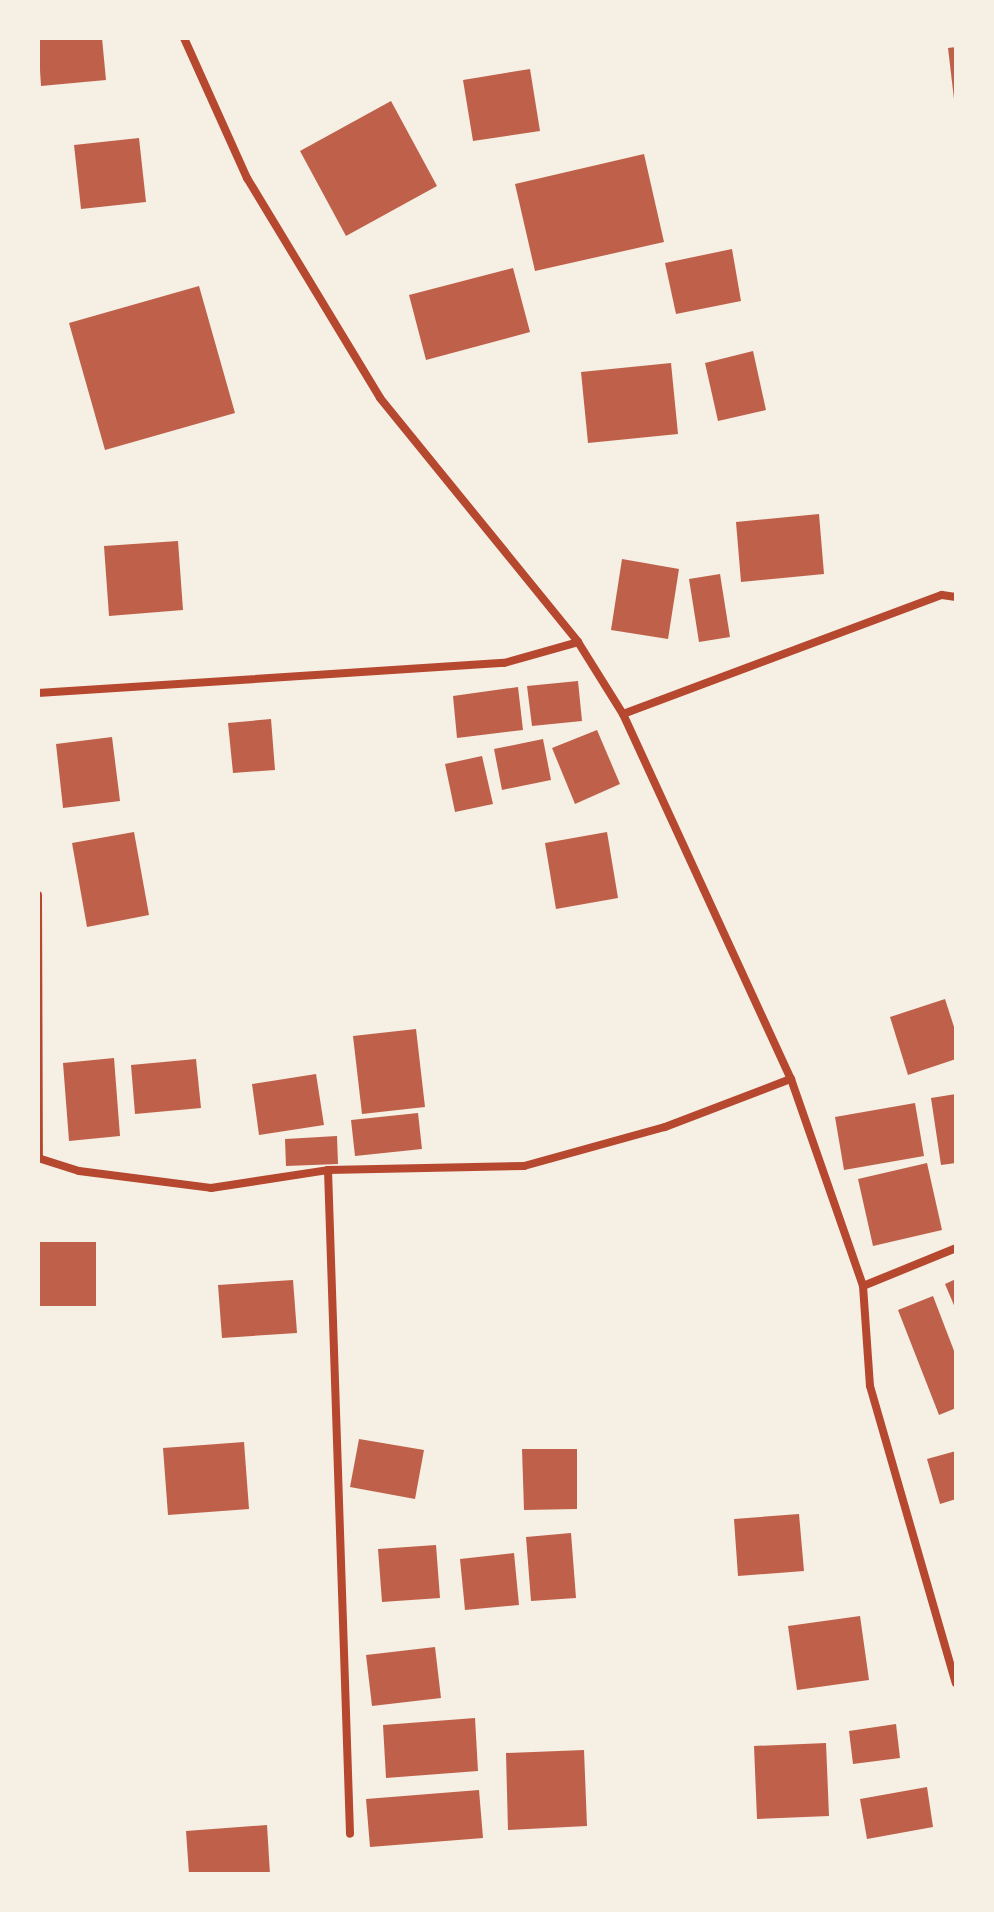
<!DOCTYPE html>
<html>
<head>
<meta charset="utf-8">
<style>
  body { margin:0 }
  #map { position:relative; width:994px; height:1912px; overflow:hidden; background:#f6efe4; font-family:"Varela Round",sans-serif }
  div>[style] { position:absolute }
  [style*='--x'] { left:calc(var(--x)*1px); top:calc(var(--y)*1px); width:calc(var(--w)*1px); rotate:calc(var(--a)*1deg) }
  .building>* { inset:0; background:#bf614a }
  .minor>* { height:8px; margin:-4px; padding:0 4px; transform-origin:4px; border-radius:4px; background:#b5482f }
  span { translate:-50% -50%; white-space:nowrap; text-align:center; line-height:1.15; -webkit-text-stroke:6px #f6efe4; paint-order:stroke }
  .frame { position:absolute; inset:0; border:40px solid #f6efe4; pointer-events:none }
</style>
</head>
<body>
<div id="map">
  <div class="building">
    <i style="clip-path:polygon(38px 38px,102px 38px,106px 80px,41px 86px)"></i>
    <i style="clip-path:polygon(956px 47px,956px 99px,954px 99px,948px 48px)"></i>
    <i style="clip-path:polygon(530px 69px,540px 131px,473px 141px,463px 80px)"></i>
    <i style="clip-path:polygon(391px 101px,437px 186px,346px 236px,300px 151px)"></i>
    <i style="clip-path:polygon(139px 138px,146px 202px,81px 209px,74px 145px)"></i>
    <i style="clip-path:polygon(644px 154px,664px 242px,535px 271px,515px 184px)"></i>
    <i style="clip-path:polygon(732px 249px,741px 301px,676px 314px,665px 263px)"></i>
    <i style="clip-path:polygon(513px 268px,530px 332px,426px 360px,409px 295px)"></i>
    <i style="clip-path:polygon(199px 286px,235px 413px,105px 450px,69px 323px)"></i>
    <i style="clip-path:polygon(753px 351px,766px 410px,718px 421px,705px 363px)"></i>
    <i style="clip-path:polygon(671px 363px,678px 434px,588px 443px,581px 372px)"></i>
    <i style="clip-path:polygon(819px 514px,824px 574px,741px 582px,736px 522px)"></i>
    <i style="clip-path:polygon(178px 541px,183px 610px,109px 616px,104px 546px)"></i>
    <i style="clip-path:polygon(622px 559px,679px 569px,668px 639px,611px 630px)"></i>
    <i style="clip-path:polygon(720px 574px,730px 637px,699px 642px,689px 579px)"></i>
    <i style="clip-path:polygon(578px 681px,582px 721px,532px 726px,527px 686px)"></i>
    <i style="clip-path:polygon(518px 687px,523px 730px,457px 738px,453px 696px)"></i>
    <i style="clip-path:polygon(271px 719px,275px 770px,233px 773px,228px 723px)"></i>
    <i style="clip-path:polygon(597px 730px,620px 784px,575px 804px,552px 748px)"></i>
    <i style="clip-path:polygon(112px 737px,120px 801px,63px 808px,56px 744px)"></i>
    <i style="clip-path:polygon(543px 739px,551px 780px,502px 790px,494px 749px)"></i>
    <i style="clip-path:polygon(482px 756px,493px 804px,455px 812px,445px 764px)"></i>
    <i style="clip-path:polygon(134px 832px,149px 915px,87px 927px,72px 843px)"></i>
    <i style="clip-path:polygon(607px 832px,618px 898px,556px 909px,545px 843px)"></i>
    <i style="clip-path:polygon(945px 999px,956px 1033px,956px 1059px,908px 1075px,890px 1017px)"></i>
    <i style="clip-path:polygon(416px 1029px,425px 1107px,362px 1114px,353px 1036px)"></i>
    <i style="clip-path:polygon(114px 1058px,120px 1136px,69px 1141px,63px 1063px)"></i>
    <i style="clip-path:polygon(196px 1059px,201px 1108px,135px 1114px,131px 1065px)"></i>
    <i style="clip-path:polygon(316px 1074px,324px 1125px,259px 1135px,252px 1084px)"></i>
    <i style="clip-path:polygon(956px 1094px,956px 1163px,941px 1165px,931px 1098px)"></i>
    <i style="clip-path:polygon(915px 1103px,924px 1156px,844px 1170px,835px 1117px)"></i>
    <i style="clip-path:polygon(418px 1113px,422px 1149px,355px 1156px,351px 1120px)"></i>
    <i style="clip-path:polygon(337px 1136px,338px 1164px,286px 1166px,285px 1139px)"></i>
    <i style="clip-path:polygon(927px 1163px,942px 1230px,873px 1246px,858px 1179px)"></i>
    <i style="clip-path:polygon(38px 1242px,96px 1242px,96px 1306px,38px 1306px)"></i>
    <i style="clip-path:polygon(956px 1279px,956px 1310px,945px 1284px)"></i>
    <i style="clip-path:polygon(293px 1280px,297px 1333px,222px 1338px,218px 1285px)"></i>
    <i style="clip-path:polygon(933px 1296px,956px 1356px,956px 1408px,939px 1415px,898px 1310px)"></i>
    <i style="clip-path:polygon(359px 1439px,424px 1450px,415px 1499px,350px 1487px)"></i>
    <i style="clip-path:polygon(244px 1442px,249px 1509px,168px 1515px,163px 1448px)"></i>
    <i style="clip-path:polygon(522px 1449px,577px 1449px,577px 1509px,524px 1510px)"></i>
    <i style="clip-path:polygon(956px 1451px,956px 1499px,940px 1504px,927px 1459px)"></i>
    <i style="clip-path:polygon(799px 1514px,804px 1571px,738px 1576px,734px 1519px)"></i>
    <i style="clip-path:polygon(571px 1533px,576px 1598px,531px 1601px,526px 1537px)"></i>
    <i style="clip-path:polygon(436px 1545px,440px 1598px,382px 1602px,378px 1549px)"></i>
    <i style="clip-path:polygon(514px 1553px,519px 1605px,465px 1610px,460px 1559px)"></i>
    <i style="clip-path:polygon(860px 1616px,869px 1680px,797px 1690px,788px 1626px)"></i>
    <i style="clip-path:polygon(435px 1647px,441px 1698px,372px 1706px,366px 1655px)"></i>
    <i style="clip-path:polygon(475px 1718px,478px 1771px,386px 1778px,383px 1725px)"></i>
    <i style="clip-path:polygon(896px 1724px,900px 1758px,853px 1764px,849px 1731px)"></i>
    <i style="clip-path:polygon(826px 1743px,829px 1816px,757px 1819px,754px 1746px)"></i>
    <i style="clip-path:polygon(584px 1750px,587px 1826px,508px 1830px,506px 1753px)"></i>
    <i style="clip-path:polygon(927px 1787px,933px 1827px,867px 1839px,860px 1799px)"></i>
    <i style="clip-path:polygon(479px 1790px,483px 1838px,370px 1847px,366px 1799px)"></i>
    <i style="clip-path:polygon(267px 1825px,270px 1874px,189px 1874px,186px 1831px)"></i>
  </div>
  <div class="minor">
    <i style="--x:184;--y:38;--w:154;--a:65.8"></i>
    <i style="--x:247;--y:178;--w:257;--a:58.8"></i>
    <i style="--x:380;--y:398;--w:314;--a:50.9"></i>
    <i style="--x:578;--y:642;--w:85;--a:58"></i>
    <i style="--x:623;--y:714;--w:402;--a:65.3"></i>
    <i style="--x:791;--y:1079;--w:219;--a:70.8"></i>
    <i style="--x:863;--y:1286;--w:100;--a:86"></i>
    <i style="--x:870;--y:1386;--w:309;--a:73.9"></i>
    <i style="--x:38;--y:693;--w:467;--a:-3.7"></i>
    <i style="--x:504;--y:663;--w:77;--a:-15.8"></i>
    <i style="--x:623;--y:714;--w:340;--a:-20.5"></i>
    <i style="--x:942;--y:595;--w:14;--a:8"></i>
    <i style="--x:38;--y:895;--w:263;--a:89.8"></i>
    <i style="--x:38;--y:1158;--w:43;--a:17.6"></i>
    <i style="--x:79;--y:1171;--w:133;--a:7.3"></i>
    <i style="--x:211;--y:1188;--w:118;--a:-8.7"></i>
    <i style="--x:328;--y:1170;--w:196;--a:-1.2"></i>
    <i style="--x:524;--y:1166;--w:146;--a:-15.5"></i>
    <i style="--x:665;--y:1127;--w:135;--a:-20.9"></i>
    <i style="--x:328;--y:1170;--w:664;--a:88.1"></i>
    <i style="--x:863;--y:1286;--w:100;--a:-22.2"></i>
  </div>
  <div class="frame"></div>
</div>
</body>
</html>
